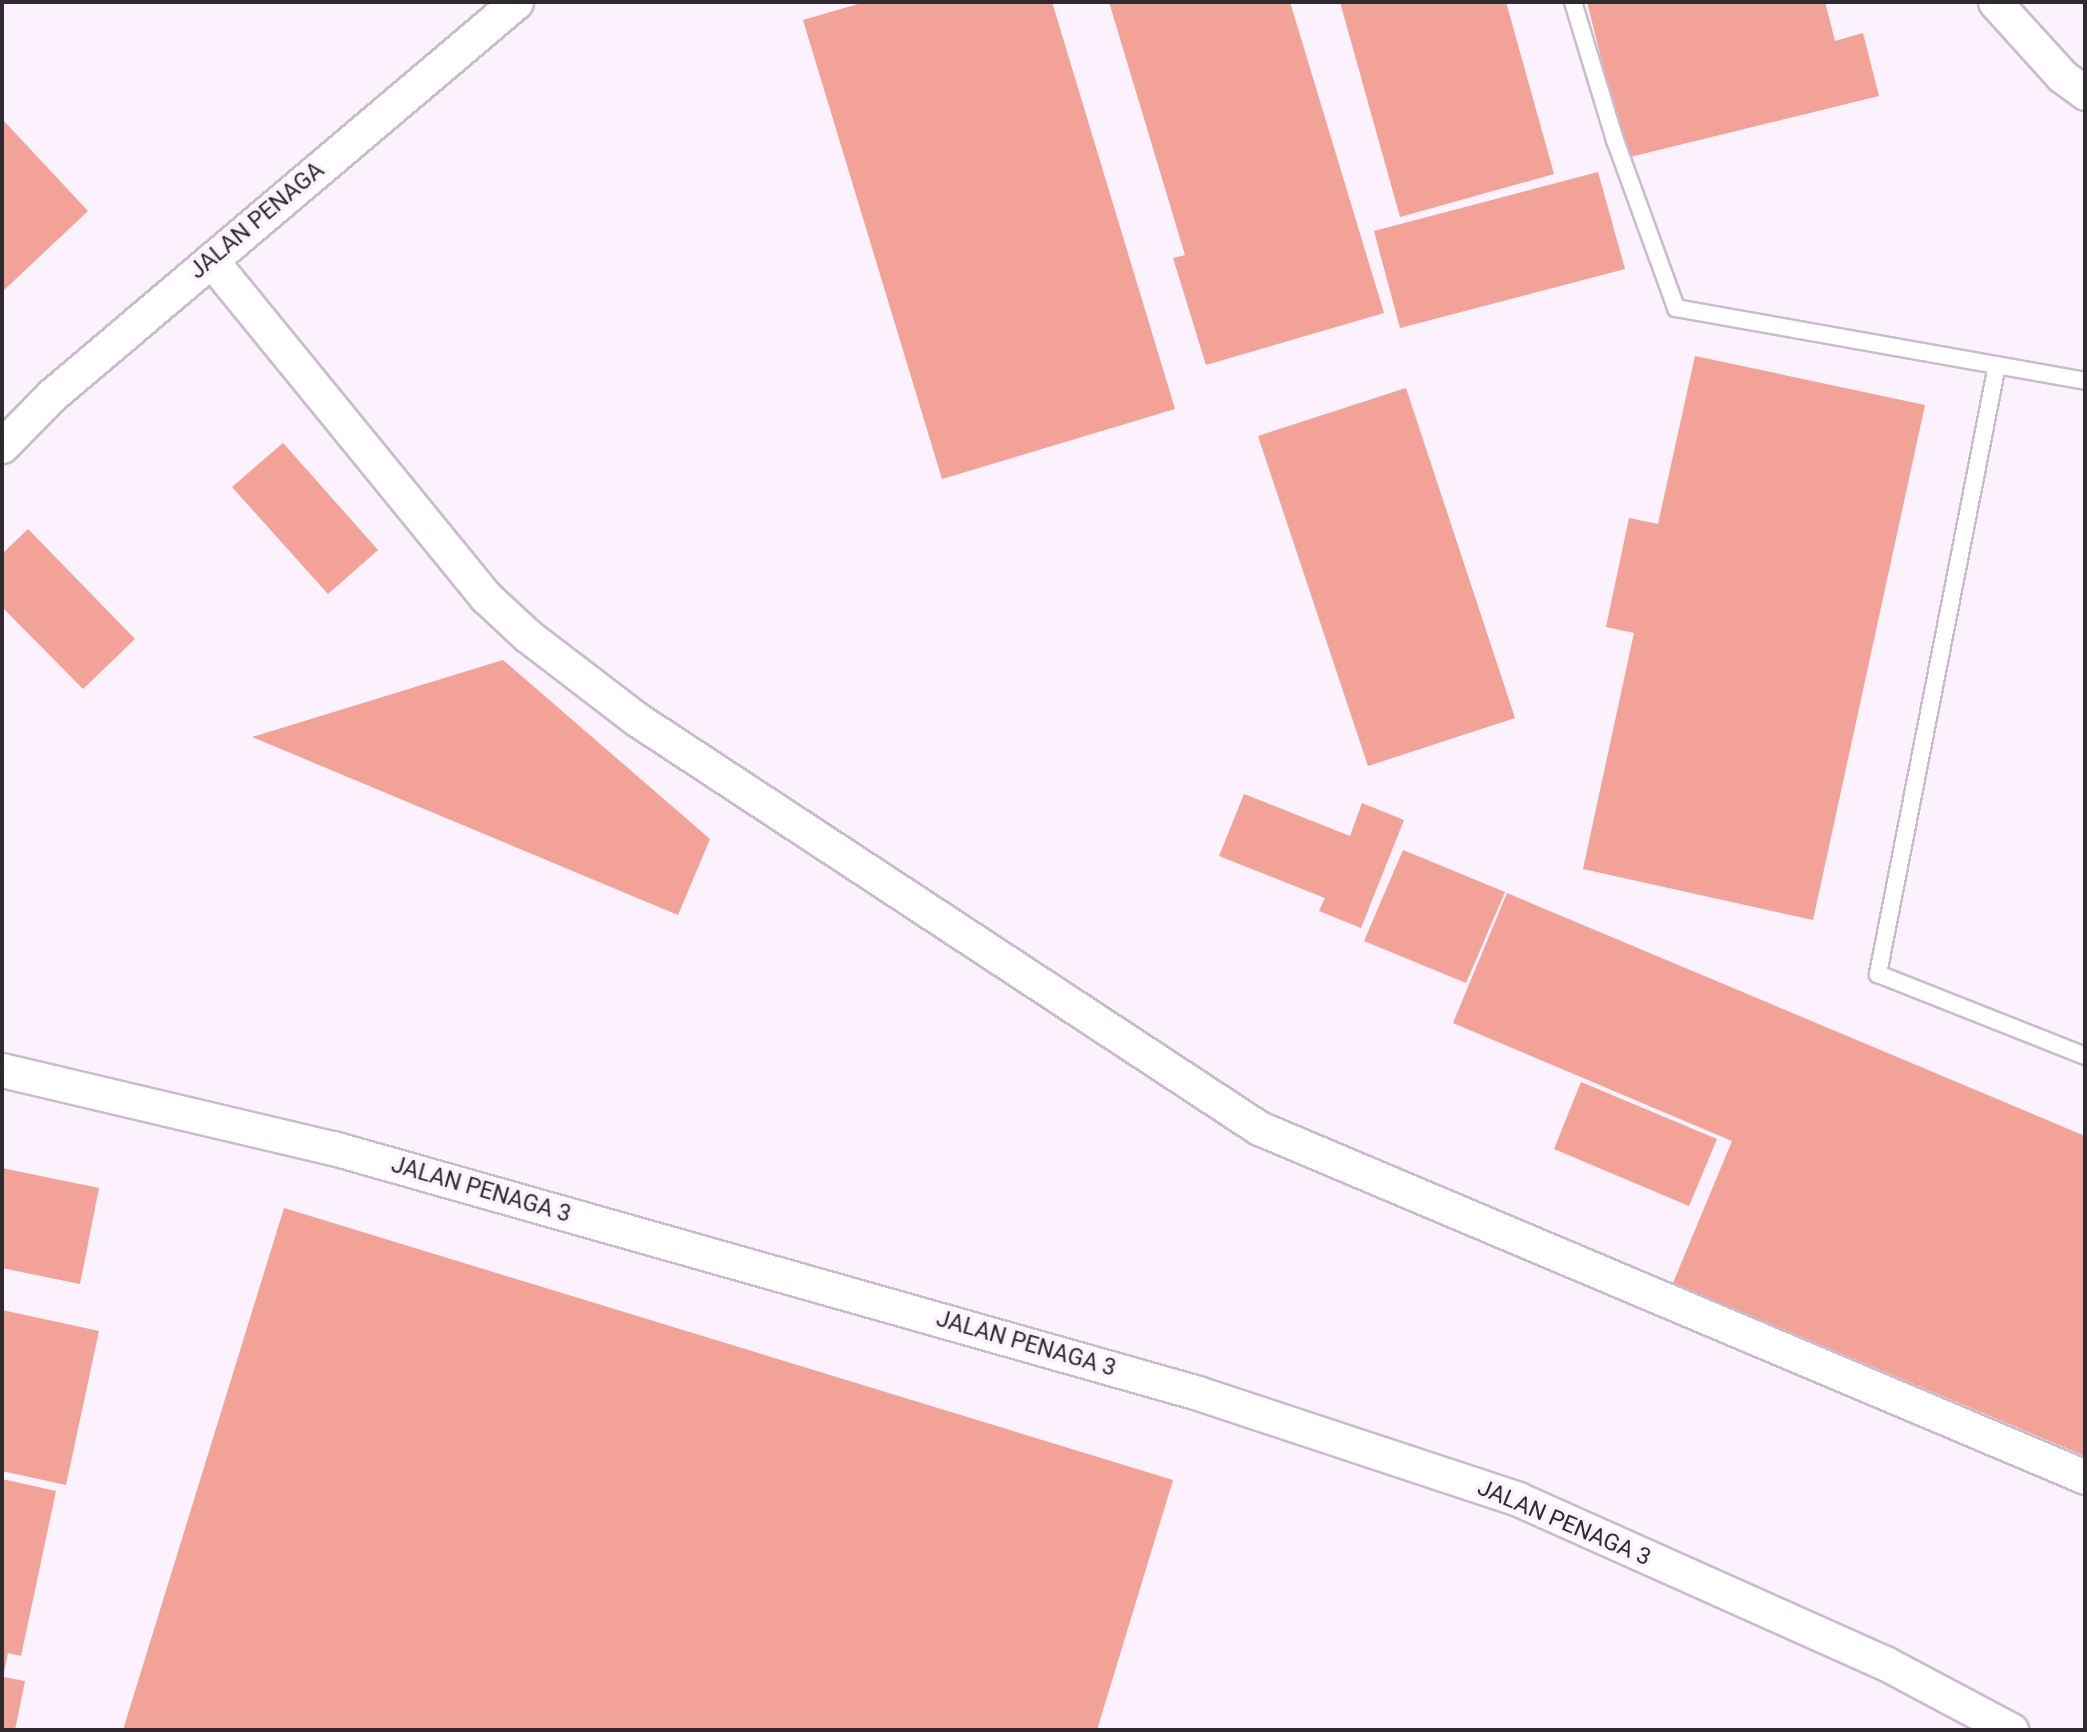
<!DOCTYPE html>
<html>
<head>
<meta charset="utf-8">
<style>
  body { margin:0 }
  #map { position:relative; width:2087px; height:1732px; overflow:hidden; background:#fbf2fd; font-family:Roboto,sans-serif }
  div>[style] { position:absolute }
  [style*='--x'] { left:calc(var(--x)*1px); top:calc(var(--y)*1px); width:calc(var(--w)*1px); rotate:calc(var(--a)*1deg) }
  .building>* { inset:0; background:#f3a297 }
  .roads { filter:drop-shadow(2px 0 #cabbcd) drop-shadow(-2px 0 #cabbcd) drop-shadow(0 2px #cabbcd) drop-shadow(0 -2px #cabbcd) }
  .service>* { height:16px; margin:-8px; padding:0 8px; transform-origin:8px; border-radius:8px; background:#fff }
  .minor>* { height:33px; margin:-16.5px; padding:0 16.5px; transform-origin:16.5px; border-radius:16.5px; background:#fff }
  span { translate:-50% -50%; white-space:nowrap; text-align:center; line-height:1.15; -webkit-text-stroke:7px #fbf2fd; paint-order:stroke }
  .street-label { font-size:23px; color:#2f2930 }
  .frame { position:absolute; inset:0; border:4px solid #2f2930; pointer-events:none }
</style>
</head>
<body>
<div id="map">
  <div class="building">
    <i style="clip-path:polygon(865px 2px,1052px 2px,1175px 409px,942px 479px,803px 20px)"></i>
    <i style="clip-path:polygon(1109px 2px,1290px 2px,1384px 313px,1206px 365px,1173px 258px,1185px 255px)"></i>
    <i style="clip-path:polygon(1340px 2px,1506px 2px,1554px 174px,1400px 217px)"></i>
    <i style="clip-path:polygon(1587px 2px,1825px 2px,1835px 41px,1863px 33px,1879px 96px,1626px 158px)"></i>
    <i style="clip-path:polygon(2px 119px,88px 211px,2px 292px)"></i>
    <i style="clip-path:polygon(1598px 172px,1625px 269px,1400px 328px,1374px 231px)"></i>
    <i style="clip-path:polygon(1695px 356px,1925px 405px,1813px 920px,1583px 869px,1634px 633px,1606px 627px,1629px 518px,1658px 524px)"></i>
    <i style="clip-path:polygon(1406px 388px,1515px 718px,1368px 766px,1258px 436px)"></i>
    <i style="clip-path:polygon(283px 443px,378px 550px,328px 594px,232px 487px)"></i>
    <i style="clip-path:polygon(28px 529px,135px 639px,83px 689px,2px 607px,2px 554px)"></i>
    <i style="clip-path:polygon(503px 660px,710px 839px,678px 915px,252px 737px)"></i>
    <i style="clip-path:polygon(1244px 794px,1350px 836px,1362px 803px,1404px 820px,1361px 928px,1319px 911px,1325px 898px,1219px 856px)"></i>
    <i style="clip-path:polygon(1403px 850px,1505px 892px,1466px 983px,1364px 941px)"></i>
    <i style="clip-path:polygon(1507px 893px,2085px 1136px,2085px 1456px,1673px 1283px,1732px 1141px,1453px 1023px)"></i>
    <i style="clip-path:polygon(1581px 1082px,1717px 1139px,1689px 1206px,1554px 1149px)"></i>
    <i style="clip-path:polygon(2px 1168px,99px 1188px,80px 1284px,2px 1268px)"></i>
    <i style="clip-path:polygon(284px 1208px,1173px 1480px,1097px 1730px,123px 1730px)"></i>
    <i style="clip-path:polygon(2px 1310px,99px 1331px,66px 1485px,2px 1471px)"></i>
    <i style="clip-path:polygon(2px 1479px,56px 1491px,21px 1656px,8px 1653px,3px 1677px,25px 1681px,15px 1730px,2px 1730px)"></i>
  </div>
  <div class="roads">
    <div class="service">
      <i style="--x:1573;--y:2;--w:144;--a:73.1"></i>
      <i style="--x:1615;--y:140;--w:179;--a:70"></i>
      <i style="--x:1676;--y:308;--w:415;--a:10.1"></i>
      <i style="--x:1997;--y:365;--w:621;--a:101.06"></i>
      <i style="--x:1878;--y:974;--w:223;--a:21.6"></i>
    </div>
    <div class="minor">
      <i style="--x:1995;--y:2;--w:100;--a:47.8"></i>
      <i style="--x:2062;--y:76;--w:29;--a:36"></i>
      <i style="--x:211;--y:260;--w:435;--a:50.8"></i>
      <i style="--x:486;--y:597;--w:57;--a:42.9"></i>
      <i style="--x:528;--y:636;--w:138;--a:37.4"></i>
      <i style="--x:638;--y:720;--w:743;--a:33.31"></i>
      <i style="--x:1259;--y:1128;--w:897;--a:22.9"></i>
      <i style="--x:2;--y:446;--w:71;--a:-45.6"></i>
      <i style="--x:52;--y:395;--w:608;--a:-40.26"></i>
      <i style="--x:2;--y:1070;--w:340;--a:13.3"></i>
      <i style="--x:333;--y:1148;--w:899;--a:15.81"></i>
      <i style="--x:1198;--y:1393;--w:337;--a:18.3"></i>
      <i style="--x:1518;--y:1499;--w:402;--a:24.1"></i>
      <i style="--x:1885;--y:1663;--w:143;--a:28"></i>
    </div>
  </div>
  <div class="street-label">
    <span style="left:257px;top:221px;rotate:-40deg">JALAN PENAGA</span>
    <span style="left:481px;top:1190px;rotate:16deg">JALAN PENAGA 3</span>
    <span style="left:1026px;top:1344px;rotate:16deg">JALAN PENAGA 3</span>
    <span style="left:1564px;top:1523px;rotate:23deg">JALAN PENAGA 3</span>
  </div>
  <div class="frame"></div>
</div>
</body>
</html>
